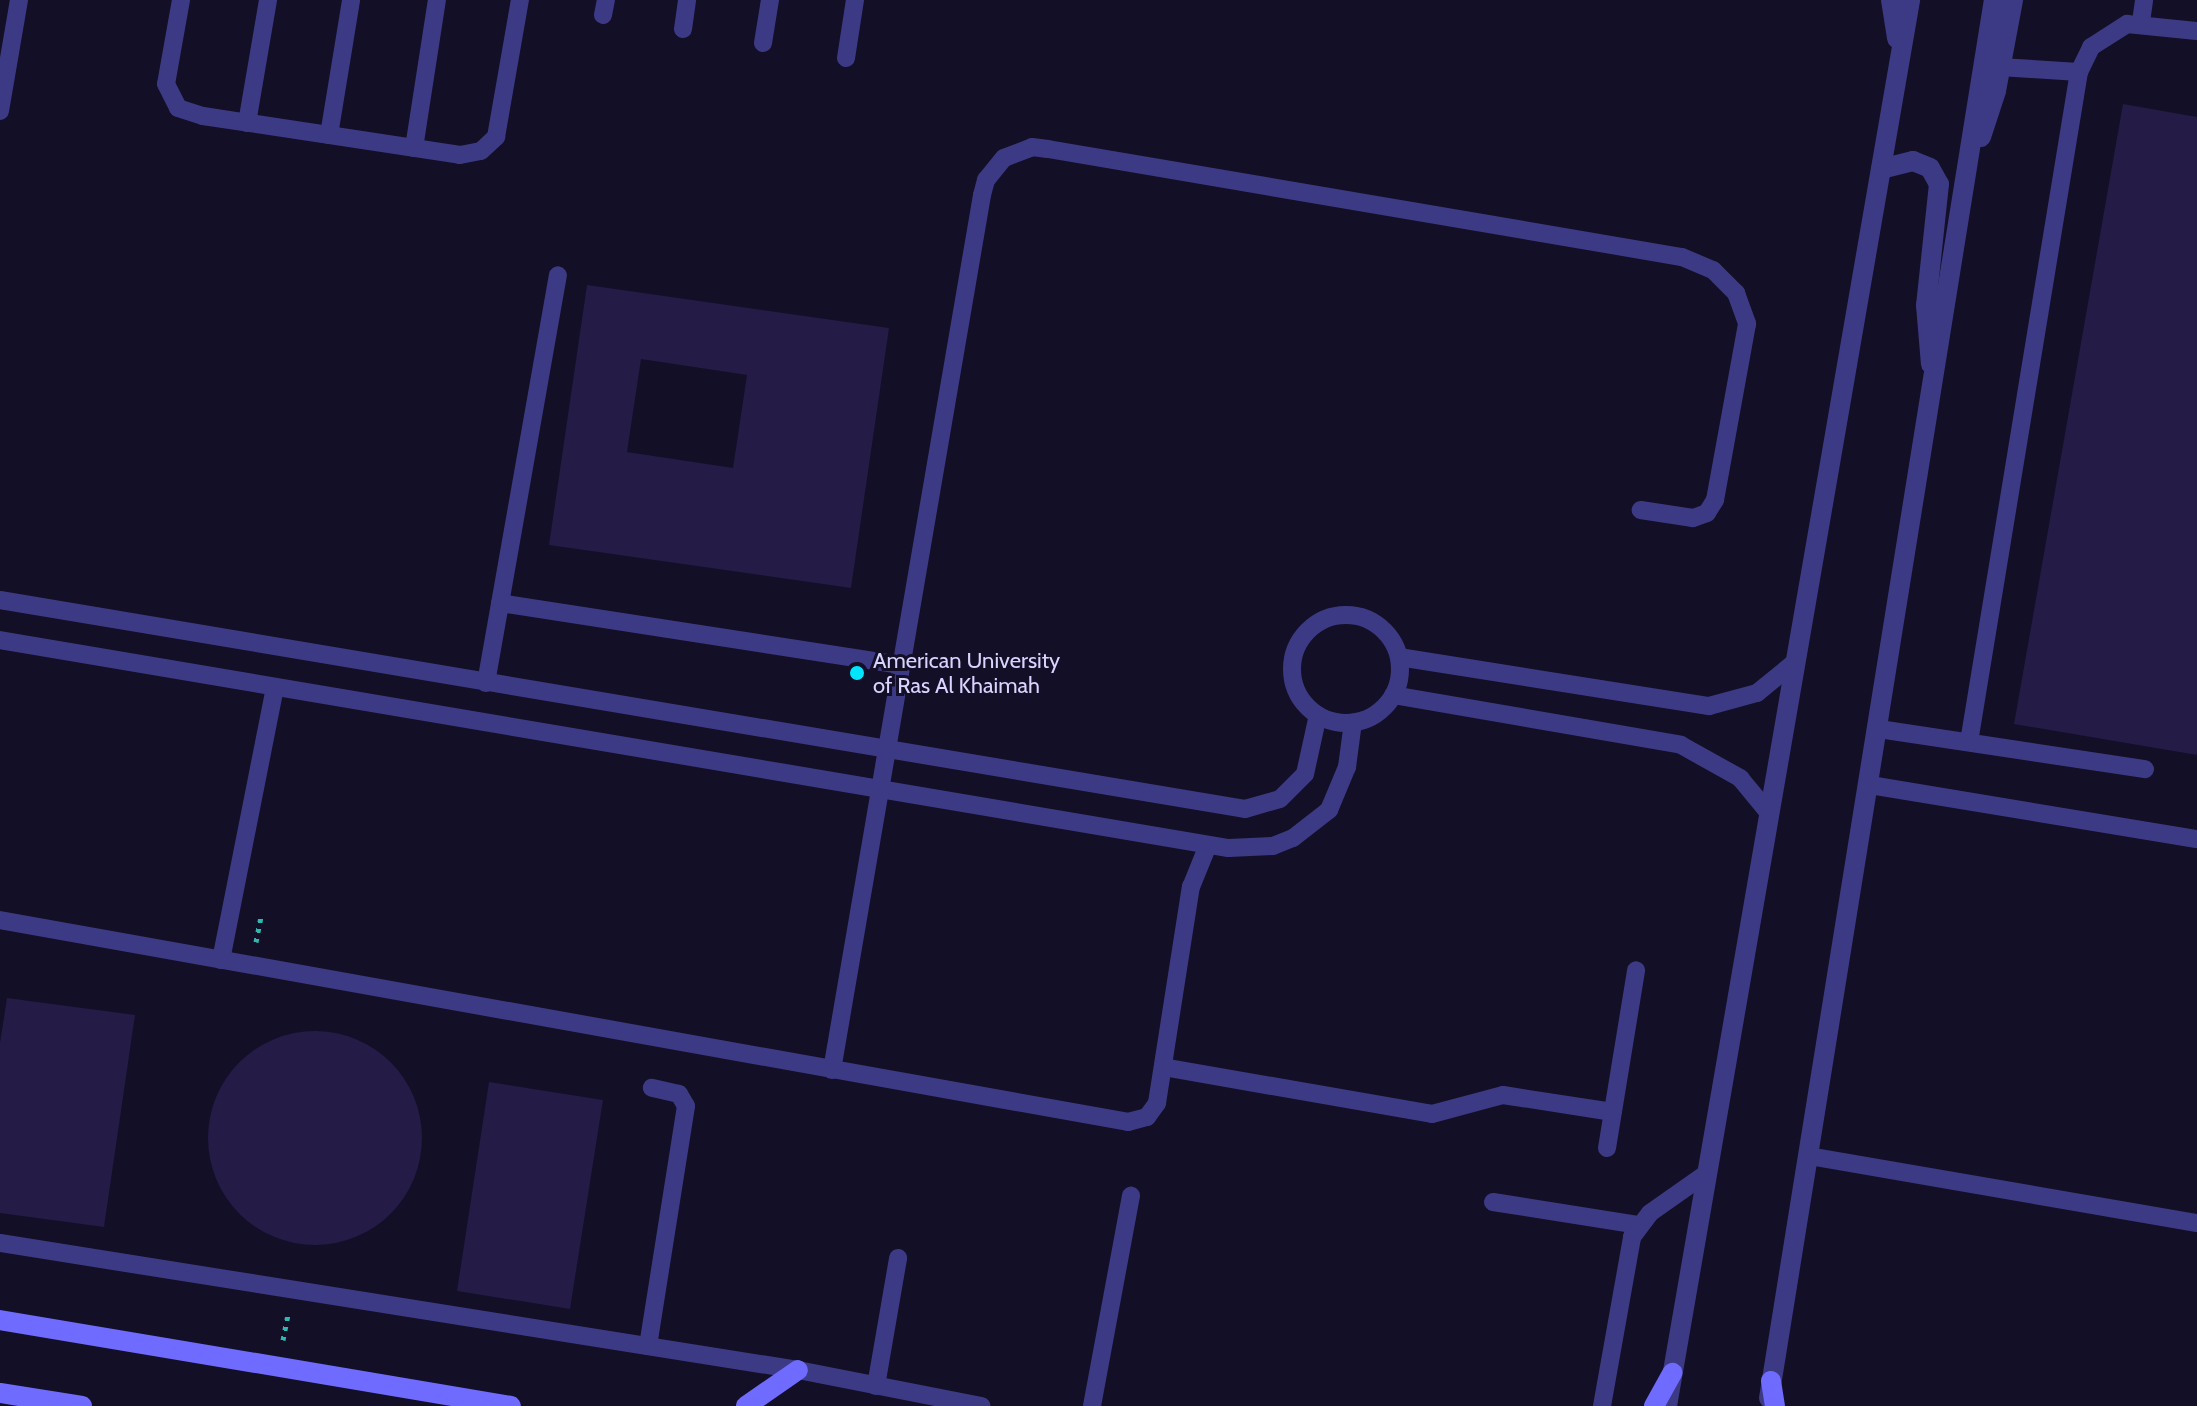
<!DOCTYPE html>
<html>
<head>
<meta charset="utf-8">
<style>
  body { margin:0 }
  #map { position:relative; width:2197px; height:1406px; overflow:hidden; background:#130f26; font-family:Cabin,sans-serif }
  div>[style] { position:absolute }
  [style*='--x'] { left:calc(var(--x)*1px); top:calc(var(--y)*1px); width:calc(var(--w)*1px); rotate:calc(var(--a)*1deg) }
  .building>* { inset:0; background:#241b47 }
  .round { border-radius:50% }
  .path>* { height:5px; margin-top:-2.5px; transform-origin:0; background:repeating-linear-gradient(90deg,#2fb8b0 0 4px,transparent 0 10px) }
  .service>* { height:18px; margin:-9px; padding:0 9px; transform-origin:9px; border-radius:9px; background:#3d3a85 }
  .service>.ring { margin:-9px; padding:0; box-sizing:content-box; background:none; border:18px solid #3d3a85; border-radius:50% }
  .tertiary>* { height:20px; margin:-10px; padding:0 10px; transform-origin:10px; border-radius:10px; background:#3d3a85 }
  .secondary>* { height:20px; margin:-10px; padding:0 10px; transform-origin:10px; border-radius:10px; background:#6f6bff }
  .dots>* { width:22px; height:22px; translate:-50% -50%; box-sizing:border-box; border:4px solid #130f26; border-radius:50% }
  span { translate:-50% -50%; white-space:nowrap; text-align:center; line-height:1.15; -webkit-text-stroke:6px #130f26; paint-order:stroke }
  .poi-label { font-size:22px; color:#d9d4ff }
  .left { translate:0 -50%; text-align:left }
</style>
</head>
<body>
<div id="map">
  <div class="building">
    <i style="clip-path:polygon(2123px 104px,2197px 117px,2197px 755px,2014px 724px)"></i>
    <i style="clip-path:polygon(evenodd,587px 285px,889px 328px,851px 588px,549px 545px,587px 285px,641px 359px,747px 375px,733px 468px,627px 452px,641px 359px)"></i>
    <i style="clip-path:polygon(7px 998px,135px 1015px,104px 1227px,0 1213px,0 1043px)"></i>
    <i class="round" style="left:208px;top:1031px;width:214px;height:214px"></i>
    <i style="clip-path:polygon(489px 1082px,603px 1100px,570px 1309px,457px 1291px)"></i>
  </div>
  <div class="path">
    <i style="--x:256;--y:942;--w:26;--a:-79"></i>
    <i style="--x:283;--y:1340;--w:26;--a:-79"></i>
  </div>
  <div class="service">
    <i style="--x:181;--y:0;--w:85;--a:100.1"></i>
    <i style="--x:166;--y:84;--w:27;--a:63"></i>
    <i style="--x:178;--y:108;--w:26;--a:18"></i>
    <i style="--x:203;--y:116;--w:260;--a:8.6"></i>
    <i style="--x:460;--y:155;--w:21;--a:-11"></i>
    <i style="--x:481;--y:151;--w:21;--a:-43"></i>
    <i style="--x:496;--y:137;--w:139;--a:-80.1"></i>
    <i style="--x:603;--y:15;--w:15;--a:-79"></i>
    <i style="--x:2141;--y:22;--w:22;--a:-82"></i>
    <i style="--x:683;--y:29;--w:29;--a:-82"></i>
    <i style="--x:763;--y:43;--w:44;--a:-80.8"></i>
    <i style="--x:846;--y:58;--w:59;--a:-81.2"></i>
    <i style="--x:2000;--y:67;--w:79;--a:3.6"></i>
    <i style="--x:0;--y:111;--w:113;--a:-80.3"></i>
    <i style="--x:247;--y:123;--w:125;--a:-80.3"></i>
    <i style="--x:329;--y:135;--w:137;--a:-80.7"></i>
    <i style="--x:414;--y:148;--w:150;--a:-81.2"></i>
    <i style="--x:0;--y:600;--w:1262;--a:9.53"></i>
    <i style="--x:1245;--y:809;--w:36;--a:-16"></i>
    <i style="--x:1280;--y:799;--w:35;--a:-45"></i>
    <i style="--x:1305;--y:774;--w:60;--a:-77.6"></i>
    <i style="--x:500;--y:603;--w:406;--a:8.8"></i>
    <i class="ring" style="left:1292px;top:615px;width:90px;height:90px"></i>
    <i style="--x:0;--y:640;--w:1246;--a:9.61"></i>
    <i style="--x:1229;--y:848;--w:44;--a:-2.6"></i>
    <i style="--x:1273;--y:846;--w:22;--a:-22"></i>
    <i style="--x:1293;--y:838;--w:46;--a:-37.9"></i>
    <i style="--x:1329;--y:810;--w:47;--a:-67.3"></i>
    <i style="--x:1347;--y:767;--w:45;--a:-82.4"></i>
    <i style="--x:1399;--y:657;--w:314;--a:9"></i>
    <i style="--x:1709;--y:706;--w:50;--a:-15.2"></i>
    <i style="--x:1757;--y:693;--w:49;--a:-39.2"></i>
    <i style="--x:486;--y:683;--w:414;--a:-80"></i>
    <i style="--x:1393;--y:695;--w:292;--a:9.8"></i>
    <i style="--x:1681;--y:745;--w:68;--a:29.2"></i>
    <i style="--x:1740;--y:778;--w:45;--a:50.4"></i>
    <i style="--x:1879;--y:729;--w:269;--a:8.6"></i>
    <i style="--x:1969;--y:742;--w:679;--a:-80.68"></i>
    <i style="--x:2079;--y:72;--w:28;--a:-64"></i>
    <i style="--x:2091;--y:47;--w:43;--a:-32.6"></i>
    <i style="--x:2127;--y:24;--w:70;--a:5.7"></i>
    <i style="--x:1870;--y:785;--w:331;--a:9.4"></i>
    <i style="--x:0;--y:920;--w:1146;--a:10.15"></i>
    <i style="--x:1128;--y:1122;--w:20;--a:-15"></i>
    <i style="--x:1147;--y:1117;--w:17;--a:-54"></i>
    <i style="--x:1157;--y:1103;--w:219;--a:-81.1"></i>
    <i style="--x:1191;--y:887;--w:45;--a:-68"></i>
    <i style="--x:221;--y:960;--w:278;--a:-78.8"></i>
    <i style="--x:1163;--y:1067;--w:273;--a:9.9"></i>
    <i style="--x:1432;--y:1114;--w:73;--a:-15"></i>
    <i style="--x:1503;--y:1095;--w:111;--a:8.8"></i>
    <i style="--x:832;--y:1070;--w:888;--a:-80.27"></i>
    <i style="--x:982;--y:195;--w:16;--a:-75"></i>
    <i style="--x:986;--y:180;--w:28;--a:-51"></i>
    <i style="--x:1004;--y:158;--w:30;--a:-21"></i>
    <i style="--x:1032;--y:147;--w:16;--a:7"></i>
    <i style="--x:1048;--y:149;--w:643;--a:9.67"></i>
    <i style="--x:1682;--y:257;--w:34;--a:23"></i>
    <i style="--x:1713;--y:270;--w:33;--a:45"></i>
    <i style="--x:1736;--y:293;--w:33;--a:70"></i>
    <i style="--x:1747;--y:324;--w:179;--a:100.3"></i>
    <i style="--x:1715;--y:500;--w:15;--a:122"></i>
    <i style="--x:1707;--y:513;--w:15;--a:160"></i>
    <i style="--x:1693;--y:518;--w:53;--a:-171.3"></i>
    <i style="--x:1607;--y:1148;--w:180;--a:-80.7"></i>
    <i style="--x:1809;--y:1156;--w:394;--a:9.8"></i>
    <i style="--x:1493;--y:1202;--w:148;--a:9"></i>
    <i style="--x:0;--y:1243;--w:808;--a:9.04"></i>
    <i style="--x:798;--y:1370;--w:187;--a:11.1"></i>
    <i style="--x:648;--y:1346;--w:243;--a:-81"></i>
    <i style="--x:686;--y:1106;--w:14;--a:-120"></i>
    <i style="--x:679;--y:1094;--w:28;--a:-167"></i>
    <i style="--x:876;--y:1386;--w:130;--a:-80.2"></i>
    <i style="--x:1092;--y:1406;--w:214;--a:-79.5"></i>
    <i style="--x:1602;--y:1406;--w:172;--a:-79.9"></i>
    <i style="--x:1632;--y:1237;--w:30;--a:-53"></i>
    <i style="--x:1650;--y:1213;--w:70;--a:-35.1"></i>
  </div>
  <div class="tertiary">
    <i style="--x:1891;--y:0;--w:39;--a:81"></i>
    <i style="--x:1981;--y:137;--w:48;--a:-71.9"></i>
    <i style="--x:1996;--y:91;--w:93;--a:-79.4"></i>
    <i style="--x:1881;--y:169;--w:33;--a:-14"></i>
    <i style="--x:1913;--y:161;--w:18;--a:22"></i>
    <i style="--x:1930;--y:168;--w:18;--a:61"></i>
    <i style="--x:1939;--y:184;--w:122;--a:96.1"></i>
    <i style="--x:1926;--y:305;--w:59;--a:85.2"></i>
    <i style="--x:1769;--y:1398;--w:1416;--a:-80.86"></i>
    <i style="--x:1667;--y:1406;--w:1427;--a:-80.19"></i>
  </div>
  <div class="secondary">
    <i style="--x:0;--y:1320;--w:518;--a:9.55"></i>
    <i style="--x:1771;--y:1381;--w:25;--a:81"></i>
    <i style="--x:0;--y:1393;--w:83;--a:9"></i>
    <i style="--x:746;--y:1406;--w:63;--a:-34.7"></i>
    <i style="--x:1654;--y:1406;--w:38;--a:-61"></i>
  </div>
  <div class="dots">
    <i style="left:857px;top:673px;background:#00e5ff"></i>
  </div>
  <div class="poi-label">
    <span class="left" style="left:873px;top:673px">American University<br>of Ras Al Khaimah</span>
  </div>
</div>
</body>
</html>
